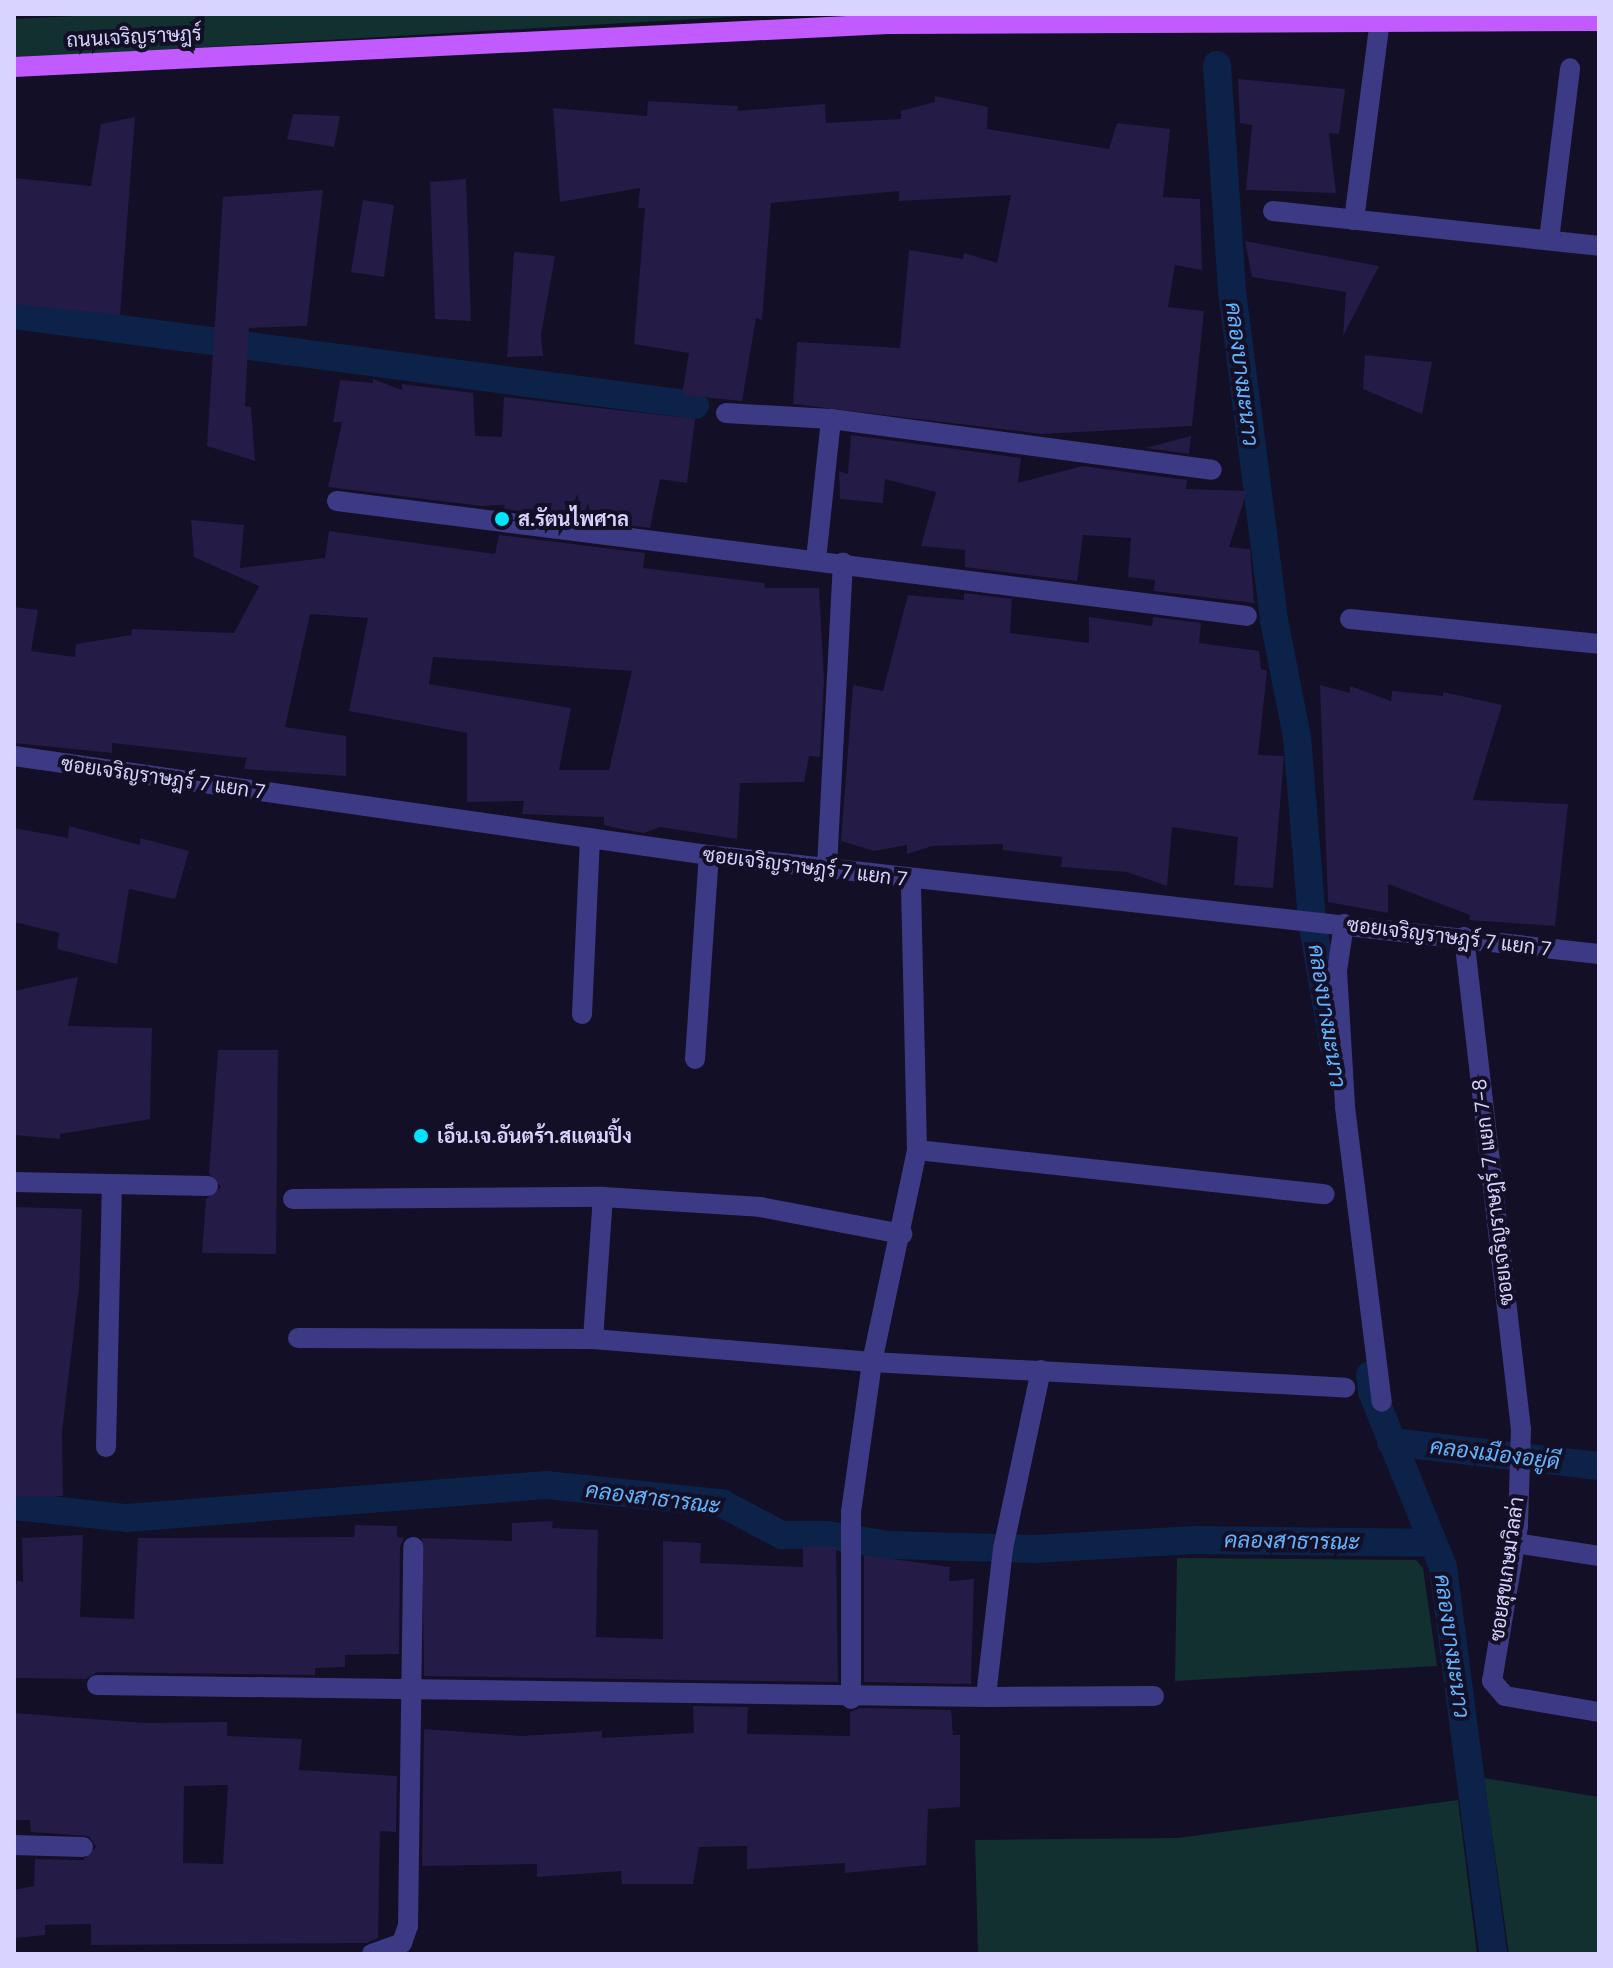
<!DOCTYPE html>
<html>
<head>
<meta charset="utf-8">
<style>
  body { margin:0 }
  #map { position:relative; width:1613px; height:1968px; overflow:hidden; background:#130f26; font-family:"DM Sans",Sarabun,sans-serif }
  div>[style] { position:absolute }
  [style*='--x'] { left:calc(var(--x)*1px); top:calc(var(--y)*1px); width:calc(var(--w)*1px); rotate:calc(var(--a)*1deg) }
  .green>* { inset:0; background:#12302f }
  .canal>* { height:28px; margin:-14px; padding:0 14px; transform-origin:14px; border-radius:14px; background:#0c2248 }
  .building>* { inset:0; background:#241b47 }
  .minor>* { height:20px; margin:-10px; padding:0 10px; transform-origin:10px; border-radius:10px; background:#3d3a85 }
  .major>* { height:20px; margin:-10px; padding:0 10px; transform-origin:10px; border-radius:10px; background:#c25bff }
  .dots>* { width:22px; height:22px; translate:-50% -50%; box-sizing:border-box; border:4px solid #130f26; border-radius:50% }
  span { translate:-50% -50%; white-space:nowrap; text-align:center; line-height:1.15; -webkit-text-stroke:8px #130f26; paint-order:stroke }
  .street-label { font-size:20px; color:#d9d4ff }
  .poi-label { font-size:20px; color:#d9d4ff; font-weight:700 }
  .left { translate:0 -50%; text-align:left }
  .water-label { font-size:22px; color:#62b6ff; font-style:italic }
  .frame { position:absolute; inset:0; border:16px solid #d9d4ff; pointer-events:none }
</style>
</head>
<body>
<div id="map">
  <div class="green">
    <i style="clip-path:polygon(120px 14px,782px 14px,14px 58px,14px 19px)"></i>
    <i style="clip-path:polygon(1177px 1558px,1416px 1560px,1423px 1568px,1437px 1666px,1175px 1681px)"></i>
    <i style="clip-path:polygon(1484px 1778px,1599px 1797px,1599px 1954px,1509px 1954px)"></i>
    <i style="clip-path:polygon(1458px 1800px,1477px 1954px,978px 1954px,975px 1840px,1178px 1838px)"></i>
  </div>
  <div class="canal">
    <i style="--x:1217;--y:65;--w:226;--a:86.2"></i>
    <i style="--x:1232;--y:291;--w:332;--a:82.7"></i>
    <i style="--x:1274;--y:620;--w:119;--a:78.9"></i>
    <i style="--x:1297;--y:737;--w:185;--a:85.3"></i>
    <i style="--x:1312;--y:921;--w:129;--a:80.2"></i>
    <i style="--x:14;--y:315;--w:687;--a:7.53"></i>
    <i style="--x:1370;--y:1375;--w:17;--a:83"></i>
    <i style="--x:1372;--y:1392;--w:189;--a:67.9"></i>
    <i style="--x:1443;--y:1567;--w:390;--a:82.6"></i>
    <i style="--x:1391;--y:1442;--w:209;--a:6.6"></i>
    <i style="--x:14;--y:1506;--w:114;--a:6.1"></i>
    <i style="--x:127;--y:1518;--w:420;--a:-4.5"></i>
    <i style="--x:546;--y:1485;--w:176;--a:5.9"></i>
    <i style="--x:721;--y:1503;--w:69;--a:27.7"></i>
    <i style="--x:782;--y:1535;--w:45;--a:0"></i>
    <i style="--x:827;--y:1535;--w:63;--a:9.2"></i>
    <i style="--x:889;--y:1545;--w:145;--a:1.6"></i>
    <i style="--x:1034;--y:1549;--w:161;--a:-3.2"></i>
    <i style="--x:1195;--y:1540;--w:235;--a:0.7"></i>
  </div>
  <div class="building">
    <i style="clip-path:polygon(1238px 79px,1345px 89px,1339px 134px,1329px 133px,1336px 193px,1246px 190px,1252px 125px,1240px 123px)"></i>
    <i style="clip-path:polygon(935px 96px,988px 107px,987px 129px,1109px 149px,1117px 123px,1170px 129px,1163px 197px,1200px 199px,1202px 270px,1175px 265px,1168px 307px,1204px 311px,1192px 426px,1042px 434px,793px 404px,797px 342px,900px 348px,909px 250px,963px 259px,964px 253px,997px 263px,1011px 195px,899px 201px,899px 191px,771px 203px,762px 320px,756px 318px,742px 401px,682px 395px,689px 353px,634px 344px,645px 208px,638px 208px,640px 188px,560px 202px,553px 108px,647px 116px,648px 101px,738px 106px,737px 111px,825px 104px,826px 123px,901px 119px,901px 111px,935px 102px)"></i>
    <i style="clip-path:polygon(293px 114px,340px 116px,334px 147px,287px 139px)"></i>
    <i style="clip-path:polygon(135px 117px,120px 315px,14px 304px,14px 178px,91px 186px,101px 124px)"></i>
    <i style="clip-path:polygon(466px 179px,471px 321px,435px 319px,430px 182px)"></i>
    <i style="clip-path:polygon(323px 190px,307px 326px,249px 328px,245px 406px,251px 407px,255px 461px,207px 446px,223px 197px)"></i>
    <i style="clip-path:polygon(363px 200px,394px 205px,384px 277px,351px 272px)"></i>
    <i style="clip-path:polygon(1245px 241px,1379px 266px,1343px 336px,1346px 292px,1252px 277px)"></i>
    <i style="clip-path:polygon(514px 252px,555px 256px,541px 335px,543px 356px,507px 357px)"></i>
    <i style="clip-path:polygon(1365px 355px,1432px 362px,1422px 414px,1363px 389px)"></i>
    <i style="clip-path:polygon(373px 379px,402px 390px,402px 384px,473px 393px,475px 436px,502px 437px,504px 397px,695px 419px,687px 483px,660px 479px,650px 528px,504px 509px,505px 505px,481px 506px,328px 487px,342px 422px,333px 422px,340px 380px,373px 383px)"></i>
    <i style="clip-path:polygon(851px 435px,1021px 458px,1018px 483px,1082px 466px,1187px 480px,1186px 489px,1247px 491px,1229px 547px,1250px 549px,1254px 603px,1154px 591px,1155px 580px,1128px 577px,1131px 538px,1083px 535px,1077px 581px,965px 567px,965px 550px,921px 546px,936px 492px,885px 479px,883px 503px,840px 499px,839px 471px,848px 474px)"></i>
    <i style="clip-path:polygon(1191px 436px,1189px 454px,1146px 448px)"></i>
    <i style="clip-path:polygon(evenodd,191px 520px,244px 525px,240px 568px,325px 558px,329px 531px,495px 554px,499px 535px,645px 553px,643px 568px,764px 583px,765px 588px,819px 588px,824px 680px,820px 757px,809px 756px,804px 782px,740px 783px,737px 839px,660px 827px,644px 833px,621px 829px,604px 825px,604px 817px,522px 814px,524px 801px,467px 802px,467px 733px,349px 711px,368px 618px,310px 614px,285px 727px,346px 736px,346px 776px,244px 769px,247px 758px,112px 743px,112px 753px,14px 743px,14px 607px,38px 610px,31px 651px,75px 657px,76px 644px,131px 635px,132px 629px,234px 633px,259px 586px,194px 557px,191px 520px,433px 657px,632px 671px,609px 770px,559px 770px,571px 708px,429px 684px,433px 657px)"></i>
    <i style="clip-path:polygon(964px 593px,1012px 599px,1010px 633px,1089px 643px,1089px 617px,1152px 626px,1153px 617px,1201px 623px,1199px 643px,1259px 651px,1261px 669px,1267px 671px,1258px 755px,1284px 756px,1273px 888px,1234px 885px,1238px 837px,1172px 827px,1167px 886px,1127px 872px,1061px 867px,1062px 857px,1003px 850px,1003px 844px,932px 846px,907px 854px,907px 845px,874px 851px,841px 841px,853px 685px,883px 691px,908px 595px,964px 600px)"></i>
    <i style="clip-path:polygon(1320px 685px,1350px 693px,1350px 686px,1391px 701px,1392px 691px,1443px 696px,1443px 692px,1502px 705px,1473px 800px,1568px 804px,1555px 926px,1469px 920px,1470px 915px,1388px 884px,1388px 913px,1328px 902px)"></i>
    <i style="clip-path:polygon(69px 826px,140px 845px,140px 838px,189px 851px,175px 899px,129px 889px,117px 964px,57px 949px,59px 933px,14px 922px,14px 828px,68px 838px)"></i>
    <i style="clip-path:polygon(78px 977px,68px 1026px,152px 1028px,150px 1119px,60px 1134px,60px 1139px,14px 1135px,14px 991px)"></i>
    <i style="clip-path:polygon(218px 1050px,278px 1050px,276px 1254px,202px 1253px,206px 1199px,221px 1187px,209px 1173px)"></i>
    <i style="clip-path:polygon(14px 1207px,82px 1209px,79px 1288px,62px 1432px,63px 1496px,14px 1497px)"></i>
    <i style="clip-path:polygon(553px 1521px,552px 1528px,598px 1530px,596px 1637px,663px 1639px,663px 1541px,701px 1543px,700px 1563px,803px 1567px,803px 1546px,836px 1547px,838px 1682px,424px 1676px,422px 1538px,512px 1541px,512px 1523px)"></i>
    <i style="clip-path:polygon(355px 1525px,397px 1526px,397px 1537px,404px 1538px,400px 1547px,399px 1654px,345px 1655px,345px 1667px,315px 1668px,315px 1675px,97px 1672px,86px 1679px,15px 1678px,14px 1598px,17px 1580px,23px 1582px,22px 1538px,83px 1535px,80px 1617px,134px 1619px,138px 1538px,354px 1537px)"></i>
    <i style="clip-path:polygon(864px 1555px,950px 1567px,949px 1581px,974px 1579px,971px 1684px,864px 1682px)"></i>
    <i style="clip-path:polygon(693px 1706px,748px 1707px,747px 1734px,850px 1736px,850px 1712px,860px 1708px,951px 1710px,953px 1735px,960px 1735px,960px 1807px,928px 1809px,926px 1865px,845px 1873px,845px 1863px,747px 1869px,747px 1846px,699px 1847px,693px 1884px,622px 1884px,621px 1871px,537px 1877px,537px 1864px,422px 1866px,424px 1729px,521px 1736px,602px 1731px,602px 1738px,694px 1733px)"></i>
    <i style="clip-path:polygon(evenodd,14px 1713px,144px 1723px,227px 1722px,227px 1736px,302px 1739px,299px 1770px,397px 1776px,396px 1832px,380px 1831px,378px 1938px,366px 1943px,91px 1945px,91px 1924px,45px 1925px,45px 1935px,14px 1938px,14px 1890px,34px 1886px,35px 1859px,83px 1860px,96px 1847px,89px 1836px,31px 1832px,30px 1820px,14px 1820px,14px 1713px,228px 1785px,223px 1864px,183px 1863px,184px 1786px,228px 1785px)"></i>
  </div>
  <div class="minor">
    <i style="--x:1273;--y:211;--w:328;--a:6.1"></i>
    <i style="--x:1354;--y:220;--w:201;--a:-82.6"></i>
    <i style="--x:1549;--y:240;--w:173;--a:-83"></i>
    <i style="--x:726;--y:413;--w:105;--a:3.3"></i>
    <i style="--x:831;--y:419;--w:384;--a:7.6"></i>
    <i style="--x:337;--y:501;--w:917;--a:7.2"></i>
    <i style="--x:816;--y:560;--w:142;--a:-83.9"></i>
    <i style="--x:1350;--y:619;--w:250;--a:5.7"></i>
    <i style="--x:14;--y:756;--w:702;--a:8.11"></i>
    <i style="--x:709;--y:855;--w:895;--a:6.35"></i>
    <i style="--x:827;--y:867;--w:305;--a:-87"></i>
    <i style="--x:1344;--y:924;--w:48;--a:98.5"></i>
    <i style="--x:1337;--y:971;--w:136;--a:86.6"></i>
    <i style="--x:1345;--y:1107;--w:297;--a:82.9"></i>
    <i style="--x:1464;--y:937;--w:495;--a:83.4"></i>
    <i style="--x:1521;--y:1429;--w:97;--a:91.8"></i>
    <i style="--x:1518;--y:1526;--w:157;--a:99.5"></i>
    <i style="--x:1492;--y:1681;--w:20;--a:49"></i>
    <i style="--x:1505;--y:1696;--w:95;--a:9.7"></i>
    <i style="--x:582;--y:1014;--w:176;--a:-87.4"></i>
    <i style="--x:695;--y:1059;--w:204;--a:-86.1"></i>
    <i style="--x:917;--y:1150;--w:410;--a:6.2"></i>
    <i style="--x:14;--y:1182;--w:194;--a:1.2"></i>
    <i style="--x:293;--y:1199;--w:310;--a:-0.4"></i>
    <i style="--x:603;--y:1197;--w:157;--a:3.6"></i>
    <i style="--x:760;--y:1207;--w:145;--a:10.8"></i>
    <i style="--x:298;--y:1338;--w:295;--a:0.2"></i>
    <i style="--x:593;--y:1339;--w:280;--a:4.7"></i>
    <i style="--x:872;--y:1362;--w:474;--a:3.1"></i>
    <i style="--x:593;--y:1339;--w:142;--a:-86"></i>
    <i style="--x:1041;--y:1370;--w:183;--a:102"></i>
    <i style="--x:1003;--y:1549;--w:149;--a:96.6"></i>
    <i style="--x:986;--y:1697;--w:168;--a:-0.3"></i>
    <i style="--x:106;--y:1447;--w:262;--a:-88.7"></i>
    <i style="--x:1515;--y:1543;--w:85;--a:8.8"></i>
    <i style="--x:97;--y:1685;--w:889;--a:0.77"></i>
    <i style="--x:851;--y:1699;--w:187;--a:-90"></i>
    <i style="--x:851;--y:1512;--w:151;--a:-82"></i>
    <i style="--x:872;--y:1362;--w:217;--a:-78"></i>
    <i style="--x:917;--y:1150;--w:270;--a:-91.3"></i>
    <i style="--x:14;--y:1845;--w:69;--a:1.7"></i>
    <i style="--x:372;--y:1954;--w:32;--a:-20"></i>
    <i style="--x:402;--y:1943;--w:18;--a:-71"></i>
    <i style="--x:408;--y:1926;--w:379;--a:-89.2"></i>
  </div>
  <div class="major">
    <i style="--x:14;--y:67;--w:875;--a:-2.82"></i>
    <i style="--x:888;--y:24;--w:711;--a:-0.24"></i>
  </div>
  <div class="dots">
    <i style="left:502px;top:519px;background:#00e5ff"></i>
    <i style="left:421px;top:1136px;background:#00e5ff"></i>
  </div>
  <div class="street-label">
    <span style="left:134px;top:37px;rotate:-3deg">ถนนเจริญราษฎร์</span>
    <span style="left:163px;top:778px;rotate:8deg">ซอยเจริญราษฎร์ 7 แยก 7</span>
    <span style="left:805px;top:867px;rotate:7deg">ซอยเจริญราษฎร์ 7 แยก 7</span>
    <span style="left:1449px;top:937px;rotate:7deg">ซอยเจริญราษฎร์ 7 แยก 7</span>
    <span style="left:1493px;top:1192px;rotate:-97deg">ซอยเจริญราษฎร์ 7 แยก 7-8</span>
    <span style="left:1507px;top:1569px;rotate:-82deg">ซอยสุขเกษมวิลล่า</span>
  </div>
  <div class="poi-label">
    <span class="left" style="left:518px;top:519px">ส.รัตนไพศาล</span>
    <span class="left" style="left:437px;top:1136px">เอ็น.เจ.อันตร้า.สแตมปิ้ง</span>
  </div>
  <div class="water-label">
    <span style="left:1242px;top:374px;rotate:83deg">คลองบางมะนาว</span>
    <span style="left:1327px;top:1016px;rotate:81deg">คลองบางมะนาว</span>
    <span style="left:1495px;top:1454px;rotate:7deg">คลองเมืองอยู่ดี</span>
    <span style="left:653px;top:1498px;rotate:7deg">คลองสาธารณะ</span>
    <span style="left:1292px;top:1541px;rotate:1deg">คลองสาธารณะ</span>
    <span style="left:1452px;top:1646px;rotate:82deg">คลองบางมะนาว</span>
  </div>
  <div class="frame"></div>
</div>
</body>
</html>
